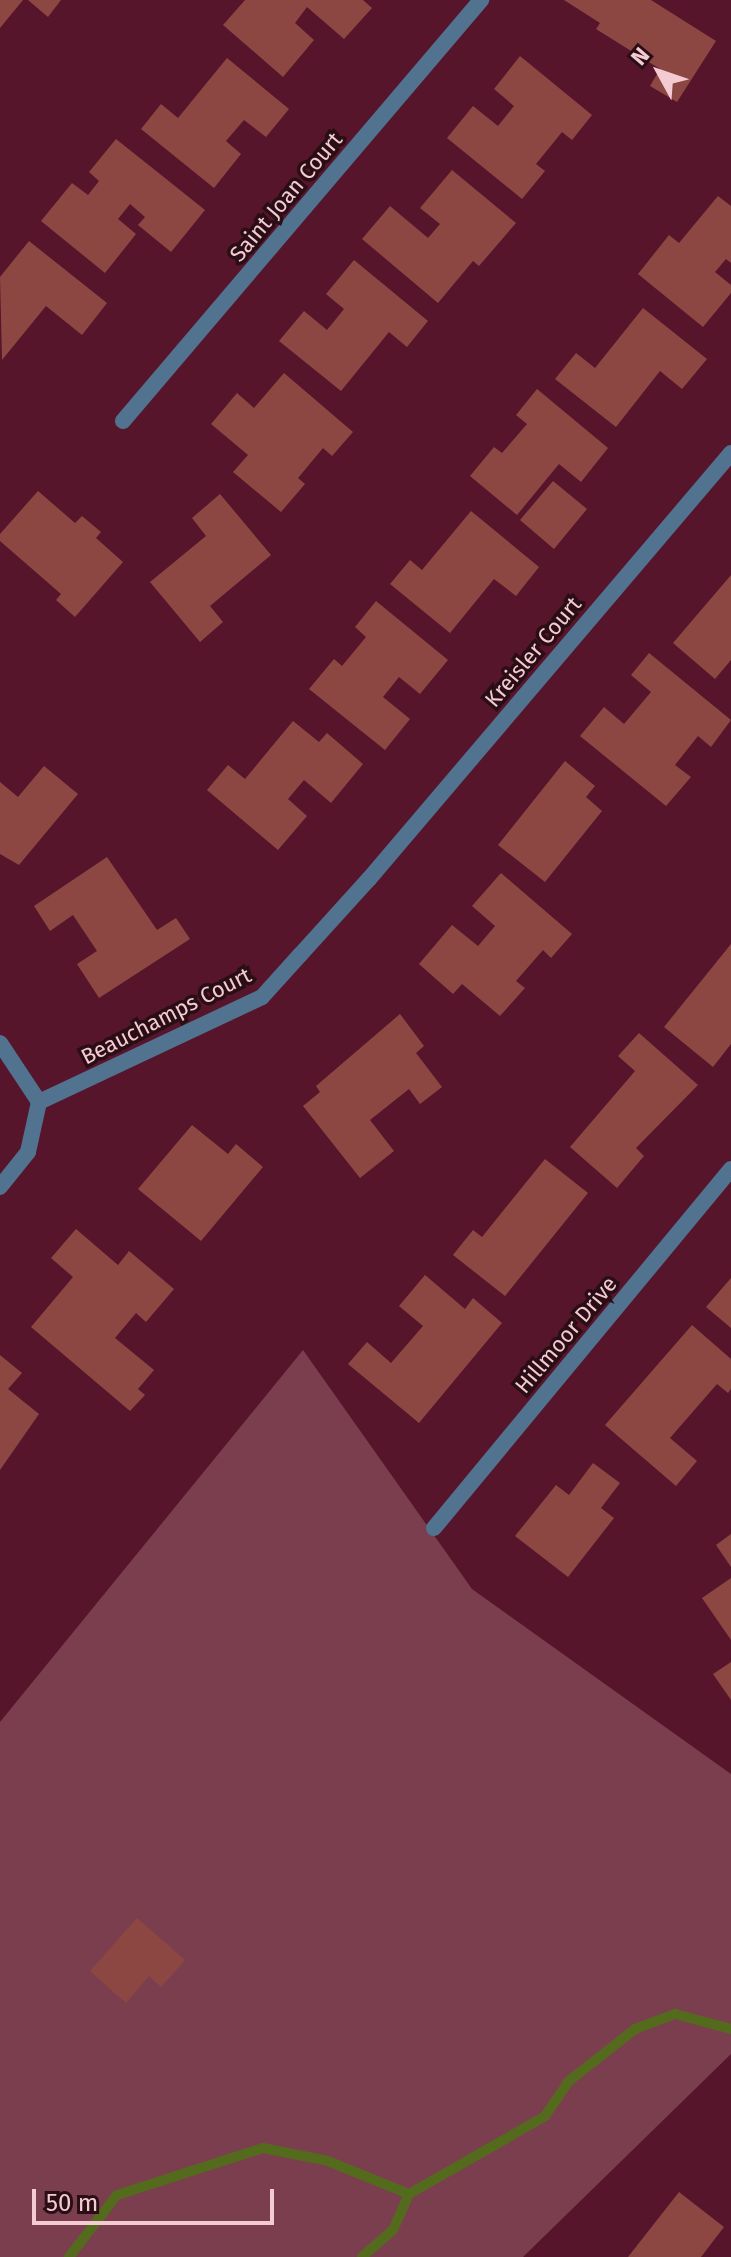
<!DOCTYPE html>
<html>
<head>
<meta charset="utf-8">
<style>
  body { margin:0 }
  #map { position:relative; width:731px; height:2257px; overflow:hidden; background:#56152b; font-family:"Fira Sans",sans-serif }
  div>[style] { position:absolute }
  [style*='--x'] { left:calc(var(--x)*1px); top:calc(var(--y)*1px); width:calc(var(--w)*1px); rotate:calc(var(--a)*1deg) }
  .green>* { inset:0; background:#7b3e4e }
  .stream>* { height:10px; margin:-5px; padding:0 5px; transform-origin:5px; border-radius:5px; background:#546b1d }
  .building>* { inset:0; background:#8d4743 }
  .service>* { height:16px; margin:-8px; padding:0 8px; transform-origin:8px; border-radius:8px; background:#517390 }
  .minor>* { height:16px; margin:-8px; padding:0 8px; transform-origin:8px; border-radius:8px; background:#517390 }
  span { translate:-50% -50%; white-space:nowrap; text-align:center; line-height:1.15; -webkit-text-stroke:7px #2a0e16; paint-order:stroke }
  .street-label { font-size:22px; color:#f4cbd3 }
  .north { position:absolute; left:619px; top:32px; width:80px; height:80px; -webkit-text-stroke:6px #2a0e16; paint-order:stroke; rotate:310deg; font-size:22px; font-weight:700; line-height:32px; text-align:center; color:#f4cbd3 }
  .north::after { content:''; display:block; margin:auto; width:28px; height:36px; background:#f4cbd3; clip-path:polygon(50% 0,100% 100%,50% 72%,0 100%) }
  .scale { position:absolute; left:32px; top:2189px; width:242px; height:36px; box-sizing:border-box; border:4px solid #f4cbd3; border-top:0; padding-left:10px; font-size:24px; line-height:28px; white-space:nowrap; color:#f4cbd3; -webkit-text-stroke:6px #2a0e16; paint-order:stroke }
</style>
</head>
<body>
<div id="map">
  <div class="green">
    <i style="clip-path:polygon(303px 1350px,472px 1589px,731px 1774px,731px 2054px,523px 2257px,0 2257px,0 1722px)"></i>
  </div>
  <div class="stream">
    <i style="--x:69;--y:2257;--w:78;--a:-52.3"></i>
    <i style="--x:117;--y:2195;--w:153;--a:-17.8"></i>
    <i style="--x:263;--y:2148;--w:66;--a:11.3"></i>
    <i style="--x:328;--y:2161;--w:87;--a:22.2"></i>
    <i style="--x:362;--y:2257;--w:41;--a:-41.1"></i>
    <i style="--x:393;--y:2230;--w:39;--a:-66"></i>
    <i style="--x:409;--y:2194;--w:157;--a:-29.8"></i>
    <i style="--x:545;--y:2116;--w:42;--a:-55.6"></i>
    <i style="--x:569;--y:2081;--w:84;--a:-38.2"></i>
    <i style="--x:635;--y:2029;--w:43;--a:-20.6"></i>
    <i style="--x:675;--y:2014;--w:58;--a:15"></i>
  </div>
  <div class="building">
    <i style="clip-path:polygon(0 0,23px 0,0 28px)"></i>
    <i style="clip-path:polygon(28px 0,61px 0,48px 17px)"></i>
    <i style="clip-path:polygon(245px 0,363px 0,372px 8px,344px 39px,307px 7px,295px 23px,314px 40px,283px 77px,223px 25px)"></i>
    <i style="clip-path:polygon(564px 0,651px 0,716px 41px,677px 102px,650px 86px,660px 69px,596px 29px,600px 23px)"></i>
    <i style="clip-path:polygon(520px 56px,592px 115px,572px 140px,562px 132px,536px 164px,545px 171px,522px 199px,447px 138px,473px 106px,498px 126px,514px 106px,494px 89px)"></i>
    <i style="clip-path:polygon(227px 58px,289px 109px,266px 137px,244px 120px,226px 141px,241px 154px,214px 188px,141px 129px,161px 104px,178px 118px)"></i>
    <i style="clip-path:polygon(116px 139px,205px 210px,171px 252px,138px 225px,145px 217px,130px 204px,118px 219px,136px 234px,105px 273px,41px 221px,72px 183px,88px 195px,99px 181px,89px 172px)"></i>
    <i style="clip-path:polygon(452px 170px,516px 223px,479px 266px,473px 261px,438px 303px,362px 239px,390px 206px,428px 238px,440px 224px,420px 208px)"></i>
    <i style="clip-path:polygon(718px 196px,731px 206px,731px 263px,726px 259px,715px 272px,731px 285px,731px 293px,703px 327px,638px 274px,669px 235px,679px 243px)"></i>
    <i style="clip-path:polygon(29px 241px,107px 303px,82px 335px,46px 306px,2px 360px,0 277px)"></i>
    <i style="clip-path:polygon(354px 260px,428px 321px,407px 347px,389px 332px,341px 391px,279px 341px,304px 311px,327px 330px,344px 309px,326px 294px)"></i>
    <i style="clip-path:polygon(643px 308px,707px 359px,682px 389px,660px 371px,616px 427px,555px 379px,576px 353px,595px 368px)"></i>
    <i style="clip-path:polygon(284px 373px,353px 432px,332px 456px,323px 448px,298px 478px,305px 484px,281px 512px,233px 472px,248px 455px,211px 424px,237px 393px,254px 408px)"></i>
    <i style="clip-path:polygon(537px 389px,608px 448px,581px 482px,559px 464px,517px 515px,470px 476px,494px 447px,502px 453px,527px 424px,516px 415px)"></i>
    <i style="clip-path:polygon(553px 481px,587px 509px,554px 549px,520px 520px)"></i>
    <i style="clip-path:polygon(38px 491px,75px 523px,82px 516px,101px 532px,96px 538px,123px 562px,75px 617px,56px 600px,61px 594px,0 541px,0 534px)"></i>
    <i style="clip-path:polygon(220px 494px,271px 555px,210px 606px,223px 622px,200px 642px,150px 582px,206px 536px,192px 518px)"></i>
    <i style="clip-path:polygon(471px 511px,539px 567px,516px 596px,494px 579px,450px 633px,390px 584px,410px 560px,422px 570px)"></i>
    <i style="clip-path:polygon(731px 575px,731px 660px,715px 679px,673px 643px)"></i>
    <i style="clip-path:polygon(376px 601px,448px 660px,420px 694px,399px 677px,383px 697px,410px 719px,385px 750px,309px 689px,334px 659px,342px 666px,366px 637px,355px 627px)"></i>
    <i style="clip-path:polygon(649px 653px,731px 720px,711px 747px,698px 736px,675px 765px,691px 777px,666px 806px,580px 736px,604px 707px,624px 724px,651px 692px,631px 675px)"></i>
    <i style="clip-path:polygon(293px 721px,319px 742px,327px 733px,363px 764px,331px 803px,304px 780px,288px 799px,307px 816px,278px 850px,207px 790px,228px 765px,245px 779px)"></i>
    <i style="clip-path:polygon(565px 761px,595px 786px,586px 797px,602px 811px,545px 882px,498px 845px)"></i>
    <i style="clip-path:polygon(44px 766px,78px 794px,19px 865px,0 854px,0 782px,18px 797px)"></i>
    <i style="clip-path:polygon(107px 857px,157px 930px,176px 918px,190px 939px,99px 998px,77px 964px,97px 951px,73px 915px,50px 931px,34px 906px)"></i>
    <i style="clip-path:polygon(501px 873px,572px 934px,551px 958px,543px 950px,516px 981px,525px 988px,500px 1016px,462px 984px,453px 994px,419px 964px,452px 925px,478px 946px,495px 926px,472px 906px)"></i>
    <i style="clip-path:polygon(731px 944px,731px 1044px,713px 1067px,664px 1027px)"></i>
    <i style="clip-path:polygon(400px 1014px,424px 1046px,416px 1053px,442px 1087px,420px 1104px,409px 1089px,370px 1120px,394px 1151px,360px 1178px,303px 1106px,320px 1092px,316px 1086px)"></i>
    <i style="clip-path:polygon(639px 1033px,698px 1085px,636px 1148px,644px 1156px,617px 1188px,570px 1147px,635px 1071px,618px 1056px)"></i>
    <i style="clip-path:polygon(192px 1125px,228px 1154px,236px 1144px,263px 1167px,201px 1241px,138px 1189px)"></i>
    <i style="clip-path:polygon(545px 1159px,588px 1193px,505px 1296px,453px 1255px,473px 1230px,482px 1237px)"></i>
    <i style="clip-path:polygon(76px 1229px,118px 1265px,129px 1251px,174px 1289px,146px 1322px,136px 1313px,115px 1338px,154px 1370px,138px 1389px,145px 1395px,130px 1411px,31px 1327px,73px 1277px,51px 1258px)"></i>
    <i style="clip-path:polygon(425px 1275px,465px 1309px,473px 1298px,502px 1323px,419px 1423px,348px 1364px,367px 1342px,391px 1363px,423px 1326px,399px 1306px)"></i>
    <i style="clip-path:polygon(731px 1278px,731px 1328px,706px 1307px)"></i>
    <i style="clip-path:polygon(692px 1325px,731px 1359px,731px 1389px,728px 1393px,717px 1384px,670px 1438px,697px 1461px,676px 1486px,605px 1425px)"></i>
    <i style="clip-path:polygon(0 1355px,22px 1373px,8px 1389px,39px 1414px,0 1470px)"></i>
    <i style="clip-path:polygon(593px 1463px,620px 1483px,601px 1508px,614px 1518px,568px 1577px,515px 1536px,556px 1485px,569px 1495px)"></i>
    <i style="clip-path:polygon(731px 1534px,731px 1567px,716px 1545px)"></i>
    <i style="clip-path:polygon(731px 1578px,731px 1640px,702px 1598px)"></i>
    <i style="clip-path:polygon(731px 1662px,731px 1700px,713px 1674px)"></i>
    <i style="clip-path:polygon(137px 1918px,185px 1960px,161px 1987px,149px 1976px,126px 2003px,90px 1971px)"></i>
    <i style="clip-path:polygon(679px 2192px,724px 2227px,701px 2257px,628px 2257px)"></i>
  </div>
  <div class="service">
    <i style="--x:300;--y:955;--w:103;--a:-47.8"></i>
  </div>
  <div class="minor">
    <i style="--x:123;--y:421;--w:553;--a:-49.62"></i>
    <i style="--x:369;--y:879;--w:559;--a:-49.64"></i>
    <i style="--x:0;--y:1043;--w:71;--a:56.5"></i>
    <i style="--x:39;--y:1102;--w:51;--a:102.4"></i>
    <i style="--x:28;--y:1152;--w:45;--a:128.7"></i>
    <i style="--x:39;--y:1102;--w:246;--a:-25.2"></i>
    <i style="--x:262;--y:997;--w:57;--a:-47.9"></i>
    <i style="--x:434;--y:1528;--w:466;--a:-50.4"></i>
  </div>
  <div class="street-label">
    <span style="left:286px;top:197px;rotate:-50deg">Saint Joan Court</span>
    <span style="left:533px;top:652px;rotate:-50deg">Kreisler Court</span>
    <span style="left:166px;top:1016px;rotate:-27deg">Beauchamps Court</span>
    <span style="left:566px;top:1335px;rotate:-50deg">Hillmoor Drive</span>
  </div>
  <div class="north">N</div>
  <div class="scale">50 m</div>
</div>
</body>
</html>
